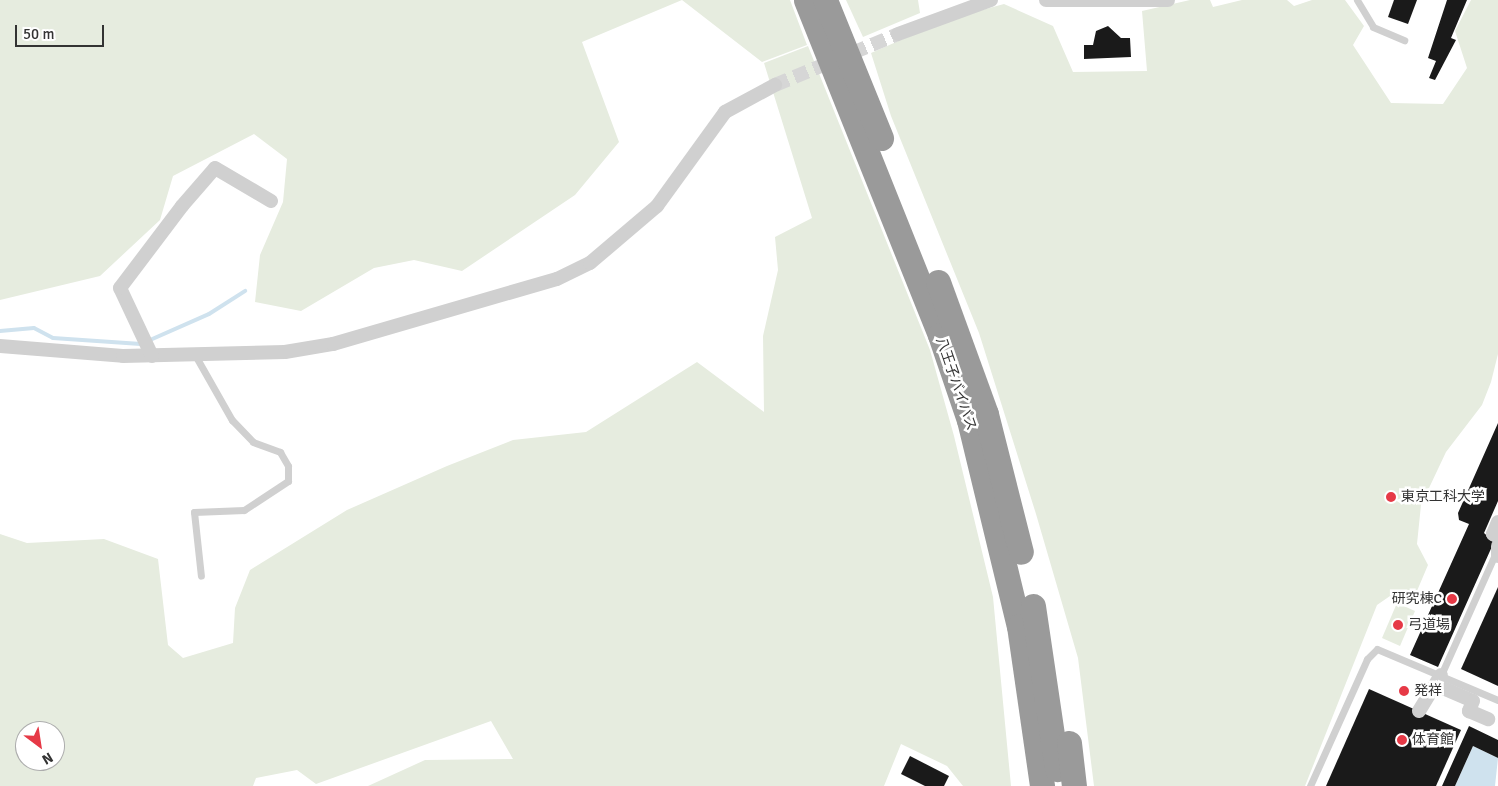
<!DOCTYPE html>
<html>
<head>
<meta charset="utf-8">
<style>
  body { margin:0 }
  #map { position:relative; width:1498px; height:786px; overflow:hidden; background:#fff; font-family:Signika,"Noto Sans JP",sans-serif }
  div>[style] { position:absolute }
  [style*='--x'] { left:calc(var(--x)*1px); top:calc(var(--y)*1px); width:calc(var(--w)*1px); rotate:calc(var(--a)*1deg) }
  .green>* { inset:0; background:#e6ecdf }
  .water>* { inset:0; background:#cfe2ee }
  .stream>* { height:4px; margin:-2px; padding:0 2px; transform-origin:2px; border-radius:2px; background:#cfe2ee }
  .building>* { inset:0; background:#1a1a1a }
  .street-tunnel>* { height:14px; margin-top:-7px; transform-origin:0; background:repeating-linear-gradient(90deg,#d6d6d6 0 14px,transparent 0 21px) }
  .lane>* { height:7px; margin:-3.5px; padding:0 3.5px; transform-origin:3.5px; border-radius:3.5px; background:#d0d0d0 }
  .street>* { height:14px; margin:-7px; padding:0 7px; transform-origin:7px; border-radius:7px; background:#d0d0d0 }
  .highway>* { height:25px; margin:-12.5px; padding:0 12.5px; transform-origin:12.5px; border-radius:12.5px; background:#9a9a9a }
  .dots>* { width:14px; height:14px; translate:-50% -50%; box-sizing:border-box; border:2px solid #fff; border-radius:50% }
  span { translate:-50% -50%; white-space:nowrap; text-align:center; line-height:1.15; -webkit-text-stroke:5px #fff; paint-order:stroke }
  .street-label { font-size:14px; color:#333 }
  .poi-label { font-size:14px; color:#333 }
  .left { translate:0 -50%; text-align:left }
  .right { translate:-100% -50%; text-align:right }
  .north { position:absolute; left:15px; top:721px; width:50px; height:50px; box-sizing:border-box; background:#fff; border:1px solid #adadad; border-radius:50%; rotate:149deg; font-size:14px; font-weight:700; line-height:20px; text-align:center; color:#333 }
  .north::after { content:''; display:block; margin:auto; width:18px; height:22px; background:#e63946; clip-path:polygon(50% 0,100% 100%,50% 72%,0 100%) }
  .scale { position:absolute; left:15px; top:25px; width:89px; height:22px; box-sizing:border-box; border:2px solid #333; border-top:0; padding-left:6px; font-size:15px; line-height:18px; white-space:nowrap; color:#333; -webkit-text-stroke:4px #fff; paint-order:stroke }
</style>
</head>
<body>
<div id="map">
  <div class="green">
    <i style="clip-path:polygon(0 0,790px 0,807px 45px,762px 62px,682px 0,582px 42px,619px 142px,575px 195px,462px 271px,414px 260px,374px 268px,301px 311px,255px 302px,260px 255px,283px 202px,287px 159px,254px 134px,173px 176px,160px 220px,100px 276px,0 300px)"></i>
    <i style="clip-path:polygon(846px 0,918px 0,920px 13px,863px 37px)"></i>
    <i style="clip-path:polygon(1190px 0,1210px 0,1213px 7px,1242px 0,1287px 0,1294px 6px,1312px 0,1345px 0,1364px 26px,1353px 45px,1391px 103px,1443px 104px,1467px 68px,1455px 31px,1471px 0,1498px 0,1498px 354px,1491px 382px,1482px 405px,1446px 452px,1421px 505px,1417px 544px,1428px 565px,1411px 605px,1390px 596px,1377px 605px,1305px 786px,1094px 786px,1078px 658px,1036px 514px,979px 333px,891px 116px,871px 53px,949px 19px,1004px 4px,1053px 26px,1073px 72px,1147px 71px,1142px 11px)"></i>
    <i style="clip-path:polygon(evenodd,808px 46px,930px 350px,954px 436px,993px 597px,1011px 786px,963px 786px,947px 766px,901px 744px,884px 786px,368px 786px,425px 760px,513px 759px,491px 721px,316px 784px,297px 770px,256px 778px,253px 786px,0 786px,0 534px,27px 543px,104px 539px,158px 559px,168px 645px,183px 658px,233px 643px,235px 608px,250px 570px,347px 510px,447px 466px,513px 440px,586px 432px,697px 362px,764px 412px,763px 336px,778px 270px,775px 237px,812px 218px,764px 63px,808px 46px,25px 731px,55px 731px,55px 761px,25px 761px,25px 731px)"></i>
    <i style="clip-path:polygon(1397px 603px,1415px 611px,1400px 646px,1382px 638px)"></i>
  </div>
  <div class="water">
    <i style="clip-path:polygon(1473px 746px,1498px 758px,1495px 786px,1455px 786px)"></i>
  </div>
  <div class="stream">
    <i style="--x:0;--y:331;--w:34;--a:-5"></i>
    <i style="--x:34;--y:328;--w:21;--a:28"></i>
    <i style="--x:53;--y:338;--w:88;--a:3.9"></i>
    <i style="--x:141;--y:344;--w:74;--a:-23.8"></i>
    <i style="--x:209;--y:314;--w:43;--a:-32.6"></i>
  </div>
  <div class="building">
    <i style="clip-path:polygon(1394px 0,1417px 0,1408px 24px,1388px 17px)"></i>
    <i style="clip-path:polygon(1447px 0,1467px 0,1451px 38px,1456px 40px,1435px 80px,1429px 78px,1436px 61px,1428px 58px)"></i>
    <i style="clip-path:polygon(1108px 26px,1121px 38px,1130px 38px,1131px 57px,1084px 59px,1084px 45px,1093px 45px,1096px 31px)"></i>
    <i style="clip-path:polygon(1498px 423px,1498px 501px,1484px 533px,1494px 542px,1438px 667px,1410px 655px,1469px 524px,1459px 520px,1458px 513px)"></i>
    <i style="clip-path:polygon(1498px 587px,1498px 686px,1461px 669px)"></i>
    <i style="clip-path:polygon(1369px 689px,1461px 730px,1436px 786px,1326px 786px)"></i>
    <i style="clip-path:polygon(1469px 726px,1498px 740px,1498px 758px,1473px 746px,1455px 786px,1442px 786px)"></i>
    <i style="clip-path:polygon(910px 756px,949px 776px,944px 786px,925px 786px,901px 774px)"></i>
  </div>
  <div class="street-tunnel">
    <i style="--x:775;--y:85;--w:133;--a:-22.5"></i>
  </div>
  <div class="lane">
    <i style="--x:1357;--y:0;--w:31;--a:59"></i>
    <i style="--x:1373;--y:27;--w:34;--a:23"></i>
    <i style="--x:195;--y:355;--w:75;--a:60.4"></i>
    <i style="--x:232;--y:420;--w:30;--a:46"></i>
    <i style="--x:253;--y:442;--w:29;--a:20"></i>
    <i style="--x:280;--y:452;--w:16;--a:60"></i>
    <i style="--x:288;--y:466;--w:15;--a:90"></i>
    <i style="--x:288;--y:481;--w:53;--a:146.6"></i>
    <i style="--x:244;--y:510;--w:50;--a:177.7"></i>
    <i style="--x:194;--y:512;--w:64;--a:83.8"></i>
    <i style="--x:1441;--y:675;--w:133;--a:-65.9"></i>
    <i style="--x:1310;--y:786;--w:139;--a:-65.8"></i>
    <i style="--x:1367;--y:659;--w:14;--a:-45"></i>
    <i style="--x:1377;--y:649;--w:131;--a:22.9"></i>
  </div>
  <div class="street">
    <i style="--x:1046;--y:0;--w:122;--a:0"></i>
    <i style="--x:898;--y:34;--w:99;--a:-20.1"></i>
    <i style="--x:0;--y:346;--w:123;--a:4.6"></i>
    <i style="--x:123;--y:356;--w:162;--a:-1.4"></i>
    <i style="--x:285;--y:352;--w:49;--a:-9.5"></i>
    <i style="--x:333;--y:344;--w:233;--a:-16.2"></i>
    <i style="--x:557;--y:279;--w:37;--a:-26"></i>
    <i style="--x:590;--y:263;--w:88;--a:-40.4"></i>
    <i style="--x:657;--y:206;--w:116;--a:-54.1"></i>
    <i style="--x:725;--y:112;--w:57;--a:-28.4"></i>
    <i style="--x:152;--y:356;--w:75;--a:-115.2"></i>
    <i style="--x:120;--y:288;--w:103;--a:-52.9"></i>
    <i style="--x:182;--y:206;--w:50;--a:-49"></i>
    <i style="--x:215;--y:168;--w:65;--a:30.5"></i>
    <i style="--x:1498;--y:522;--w:13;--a:113"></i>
    <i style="--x:1493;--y:534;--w:6;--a:31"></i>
    <i style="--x:1498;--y:546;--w:10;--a:90"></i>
    <i style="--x:1436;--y:685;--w:40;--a:23.4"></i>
    <i style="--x:1473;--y:701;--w:11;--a:112"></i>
    <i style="--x:1469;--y:711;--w:21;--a:23"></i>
    <i style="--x:1419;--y:711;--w:42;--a:-58.6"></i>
  </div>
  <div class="highway">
    <i style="--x:806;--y:0;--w:361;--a:68.2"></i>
    <i style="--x:940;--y:335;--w:90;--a:71.2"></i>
    <i style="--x:969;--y:420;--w:212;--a:76.4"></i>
    <i style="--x:1019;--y:626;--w:162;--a:81.8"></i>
    <i style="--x:825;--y:0;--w:149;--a:67.9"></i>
    <i style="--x:938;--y:282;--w:140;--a:70"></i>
    <i style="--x:986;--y:414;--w:142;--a:75.8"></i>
    <i style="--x:1033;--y:606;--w:165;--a:81.6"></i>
    <i style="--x:1069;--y:743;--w:43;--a:83.4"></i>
  </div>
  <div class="dots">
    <i style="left:1391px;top:497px;background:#e63946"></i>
    <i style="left:1452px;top:599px;background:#e63946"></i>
    <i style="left:1398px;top:625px;background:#e63946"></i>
    <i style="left:1404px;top:691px;background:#e63946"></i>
    <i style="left:1402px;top:740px;background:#e63946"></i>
  </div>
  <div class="street-label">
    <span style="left:956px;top:384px;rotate:71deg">八王子バイパス</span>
  </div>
  <div class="poi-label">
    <span class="left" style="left:1401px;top:497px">東京工科大学</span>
    <span class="right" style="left:1442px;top:599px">研究棟C</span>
    <span class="left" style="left:1408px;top:625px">弓道場</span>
    <span class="left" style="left:1414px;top:691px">発祥</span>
    <span class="left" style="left:1412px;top:740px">体育館</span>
  </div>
  <div class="north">N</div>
  <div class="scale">50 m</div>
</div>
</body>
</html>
